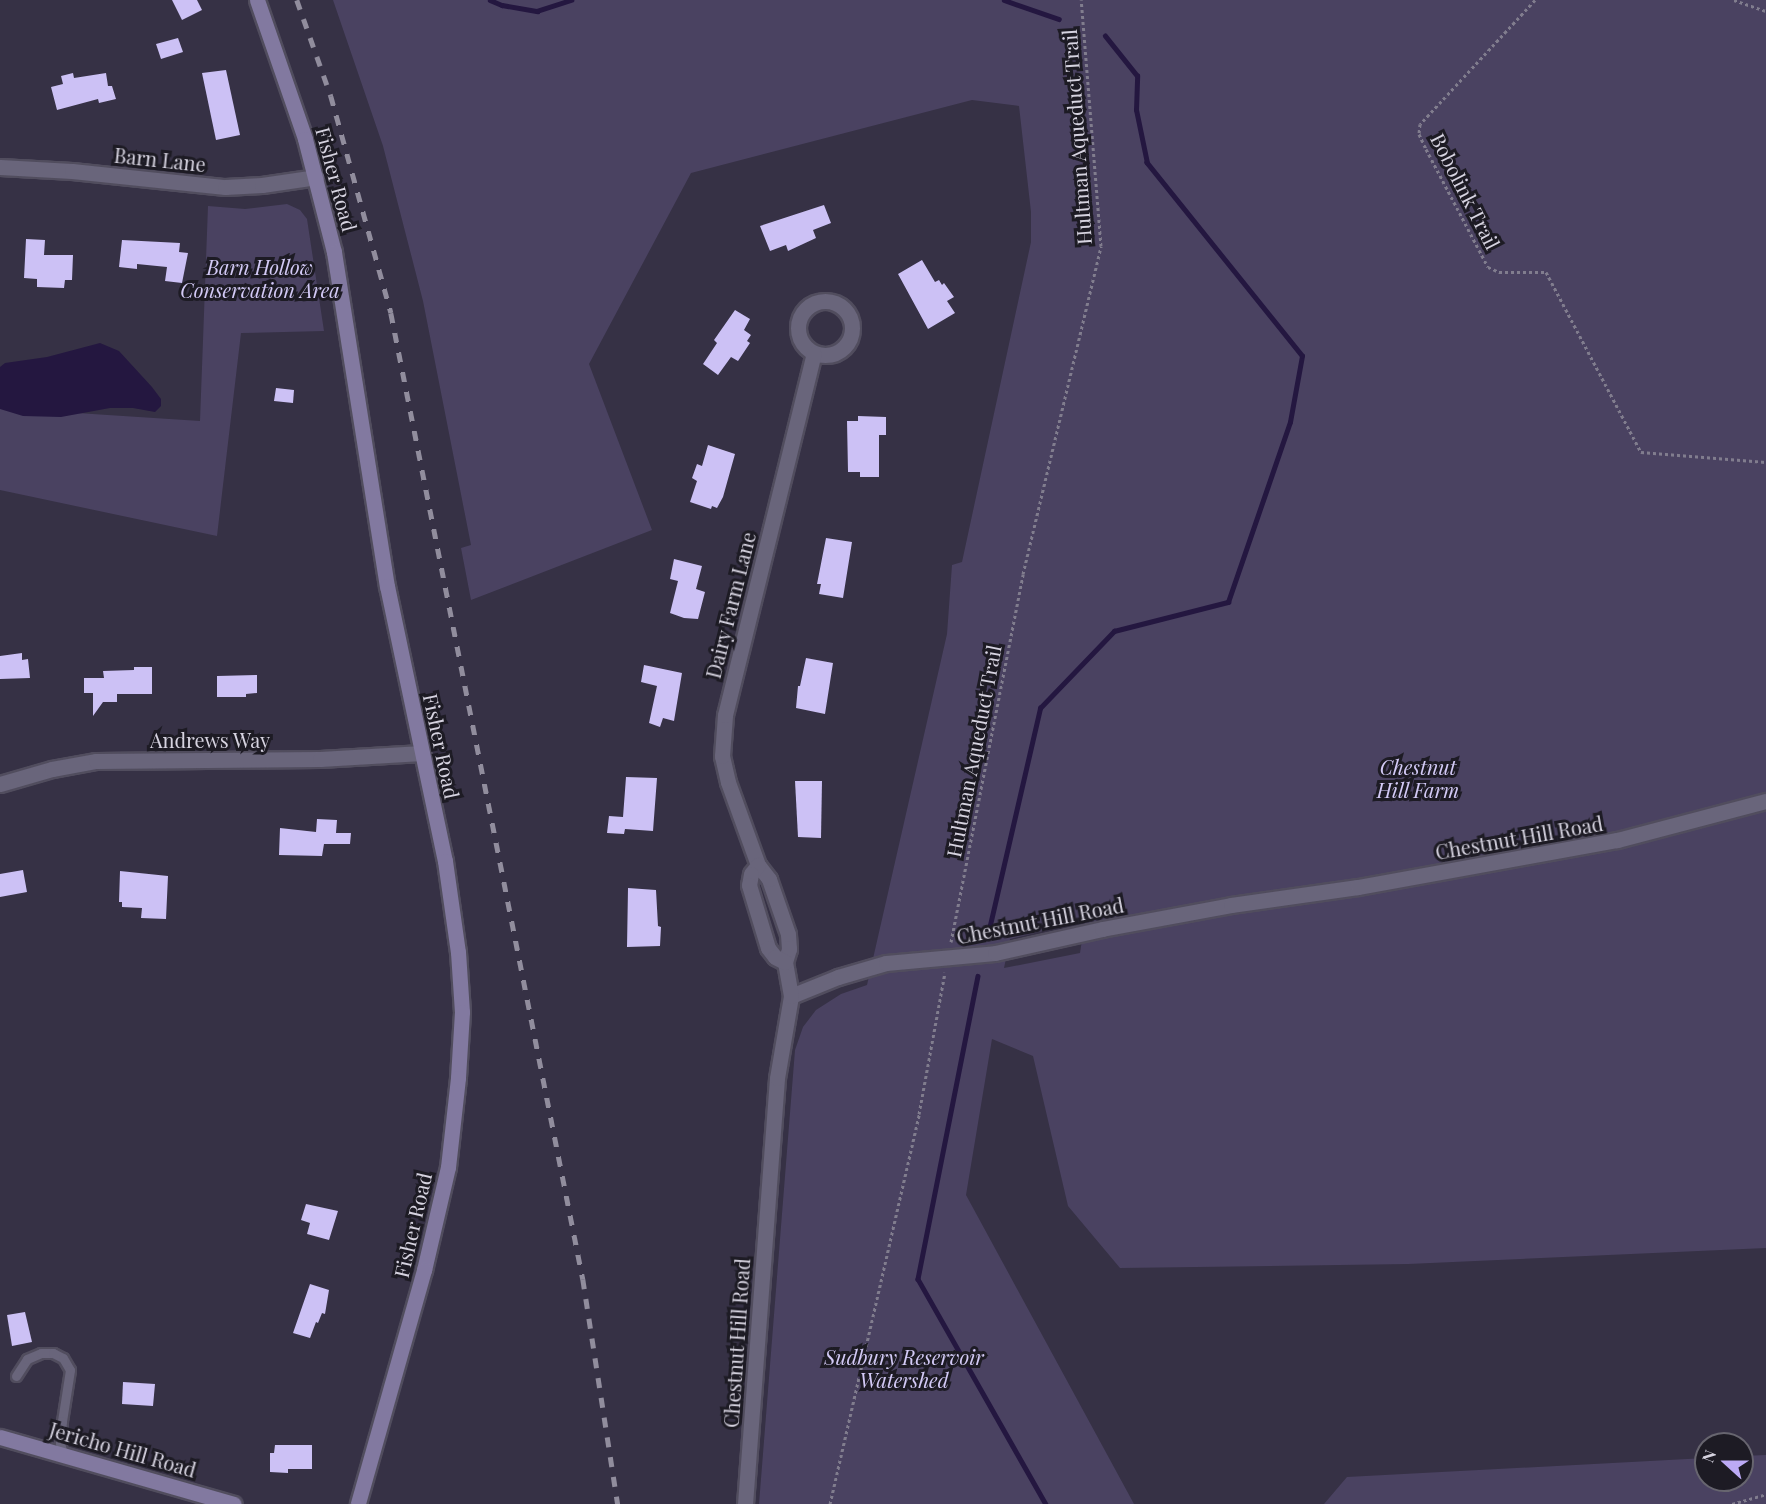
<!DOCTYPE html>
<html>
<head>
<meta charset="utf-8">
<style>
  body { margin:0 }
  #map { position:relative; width:1766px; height:1504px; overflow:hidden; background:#363145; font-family:"Playfair Display",serif }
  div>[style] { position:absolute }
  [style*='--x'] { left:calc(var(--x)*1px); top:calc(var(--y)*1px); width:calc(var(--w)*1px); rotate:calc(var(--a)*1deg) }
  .green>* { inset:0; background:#4a4261 }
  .water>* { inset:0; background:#241740 }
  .stream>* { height:4.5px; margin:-2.25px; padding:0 2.25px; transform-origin:2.25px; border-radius:2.25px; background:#241740 }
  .building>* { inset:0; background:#ccc1f5 }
  .path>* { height:3px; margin-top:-1.5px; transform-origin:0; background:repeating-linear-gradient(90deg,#817d8e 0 3px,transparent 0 6px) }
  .roads { filter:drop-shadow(2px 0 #514d5e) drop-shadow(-2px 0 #514d5e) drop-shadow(0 2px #514d5e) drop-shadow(0 -2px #514d5e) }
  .lane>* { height:9px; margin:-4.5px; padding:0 4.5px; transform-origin:4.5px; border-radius:4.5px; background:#69657b }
  .street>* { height:15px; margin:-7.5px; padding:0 7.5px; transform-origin:7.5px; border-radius:7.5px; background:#69657b }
  .street>.ring { margin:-7.5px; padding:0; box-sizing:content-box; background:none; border:15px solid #69657b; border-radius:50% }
  .secondary>* { height:15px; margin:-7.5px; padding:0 7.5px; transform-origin:7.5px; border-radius:7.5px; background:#8279a0 }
  .rail>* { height:4.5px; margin-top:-2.25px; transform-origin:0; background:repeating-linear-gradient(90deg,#918d9d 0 10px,transparent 0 20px) }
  span { translate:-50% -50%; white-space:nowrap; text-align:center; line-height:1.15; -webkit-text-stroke:6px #1d1b24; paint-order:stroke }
  .street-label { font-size:20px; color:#d6d3e0 }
  .park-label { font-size:20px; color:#d3caf6; font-style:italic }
  .north { position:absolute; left:1694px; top:1432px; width:60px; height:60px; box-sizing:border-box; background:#1d1b24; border:2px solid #67656f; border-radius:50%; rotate:291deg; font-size:16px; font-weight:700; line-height:24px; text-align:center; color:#d6d3e0 }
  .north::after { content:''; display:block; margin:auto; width:21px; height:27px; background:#bcaaf5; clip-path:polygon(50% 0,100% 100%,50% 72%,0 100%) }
</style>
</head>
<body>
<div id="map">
  <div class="green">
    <i style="clip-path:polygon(evenodd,333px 0,1766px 0,1766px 1248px,1408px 1264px,1120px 1268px,1068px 1206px,1033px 1056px,992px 1039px,966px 1195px,1134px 1504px,759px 1504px,795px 1050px,803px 1027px,816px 1010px,841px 994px,867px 985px,947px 634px,952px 565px,962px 562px,1031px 242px,1031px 212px,1019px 106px,972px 100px,691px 173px,589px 364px,652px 530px,471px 600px,461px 548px,471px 545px,423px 301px,383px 146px,333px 0,1085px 921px,1080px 953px,1004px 968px,1010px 939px,1085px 921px)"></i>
    <i style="clip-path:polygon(287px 204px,300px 210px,307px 219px,324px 331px,241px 333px,217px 536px,0 490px,0 408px,200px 421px,208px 206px,245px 209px)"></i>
    <i style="clip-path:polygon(1766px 1455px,1766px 1504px,1324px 1504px,1347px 1477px,1706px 1458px,1706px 1480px,1742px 1480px,1742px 1456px)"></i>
  </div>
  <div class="water">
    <i style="clip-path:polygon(100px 343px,119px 351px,152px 387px,161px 399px,161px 406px,155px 412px,133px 408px,110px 408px,61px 417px,23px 416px,0 409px,0 367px,5px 363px,47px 357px)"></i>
  </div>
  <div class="stream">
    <i style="--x:490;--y:0;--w:13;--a:23"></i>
    <i style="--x:502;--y:5;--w:36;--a:10"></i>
    <i style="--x:537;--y:11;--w:36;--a:-18"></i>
    <i style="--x:1004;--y:0;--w:58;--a:19.1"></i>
    <i style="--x:990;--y:925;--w:223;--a:-77"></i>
    <i style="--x:1040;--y:708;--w:107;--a:-46.1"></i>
    <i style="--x:1114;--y:631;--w:118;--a:-14.3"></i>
    <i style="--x:1228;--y:602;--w:190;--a:-71"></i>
    <i style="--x:1290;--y:422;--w:67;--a:-79.7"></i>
    <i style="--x:1302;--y:356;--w:248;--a:-128.8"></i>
    <i style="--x:1147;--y:163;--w:54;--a:-101.7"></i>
    <i style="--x:1136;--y:110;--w:34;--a:-88"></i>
    <i style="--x:1137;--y:76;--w:51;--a:-128.7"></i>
    <i style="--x:978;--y:976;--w:309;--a:101.2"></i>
    <i style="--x:918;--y:1279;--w:259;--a:60.4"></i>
  </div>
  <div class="building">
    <i style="clip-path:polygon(172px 0,197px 0,202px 10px,182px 20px)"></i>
    <i style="clip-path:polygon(178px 38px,183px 52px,161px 59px,156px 44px)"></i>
    <i style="clip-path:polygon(226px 70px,240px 135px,216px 140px,202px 73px)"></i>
    <i style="clip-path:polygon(73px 73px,74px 78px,106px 73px,108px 86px,112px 86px,116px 99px,99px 103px,98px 99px,57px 110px,51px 87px,63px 84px,61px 76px)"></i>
    <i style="clip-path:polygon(824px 205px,831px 223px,813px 230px,816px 238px,788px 251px,786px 245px,770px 251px,760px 226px)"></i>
    <i style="clip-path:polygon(26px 239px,45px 240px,44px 255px,73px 255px,72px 280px,65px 280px,64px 288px,37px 287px,37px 279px,24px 278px)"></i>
    <i style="clip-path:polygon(122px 240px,180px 243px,179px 252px,188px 253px,182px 283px,165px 281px,167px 267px,137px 264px,137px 269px,119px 267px)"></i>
    <i style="clip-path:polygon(922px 260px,935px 282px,939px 280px,942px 285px,944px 283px,954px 297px,947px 301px,955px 313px,928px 329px,898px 274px)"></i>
    <i style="clip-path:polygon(735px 310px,750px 319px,744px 330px,751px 335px,747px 341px,750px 343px,738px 361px,731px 357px,718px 375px,703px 364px,717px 343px,714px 340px)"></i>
    <i style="clip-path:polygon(276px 388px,294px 390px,293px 403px,274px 401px)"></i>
    <i style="clip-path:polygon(858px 416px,886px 417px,886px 435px,879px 435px,879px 477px,860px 477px,860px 472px,848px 472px,847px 421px,858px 421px)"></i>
    <i style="clip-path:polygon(708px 445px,735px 454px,723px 497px,717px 508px,712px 506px,711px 509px,690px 502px,697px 481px,692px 478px,697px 464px,702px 466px)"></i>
    <i style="clip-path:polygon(826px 538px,852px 542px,843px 598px,819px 594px,821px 584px,817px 584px)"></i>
    <i style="clip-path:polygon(674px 559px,702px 566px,696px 589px,705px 592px,698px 619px,684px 618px,670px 613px,678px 581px,670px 579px)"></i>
    <i style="clip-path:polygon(22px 653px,22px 660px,28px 659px,30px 678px,0 679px,0 656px)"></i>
    <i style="clip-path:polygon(806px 658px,833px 663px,825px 714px,796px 708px,798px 686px,800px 686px)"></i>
    <i style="clip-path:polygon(644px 665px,682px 673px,674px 721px,663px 718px,660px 727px,649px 723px,657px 686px,641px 682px)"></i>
    <i style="clip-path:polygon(134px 667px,152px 667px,152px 694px,117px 694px,117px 702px,103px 702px,93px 716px,93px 693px,84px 693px,84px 678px,104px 678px,103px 671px,134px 670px)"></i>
    <i style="clip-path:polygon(257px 675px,257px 693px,246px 694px,246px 697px,217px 697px,217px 676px)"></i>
    <i style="clip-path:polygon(626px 777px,657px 778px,653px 831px,625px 829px,624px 834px,607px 833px,609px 816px,623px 817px)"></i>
    <i style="clip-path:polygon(795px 781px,822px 781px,821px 838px,798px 837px)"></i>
    <i style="clip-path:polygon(317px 819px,337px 820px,336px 833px,351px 833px,350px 844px,324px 844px,322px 856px,279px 855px,280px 828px,316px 832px)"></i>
    <i style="clip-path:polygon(23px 870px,27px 892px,0 897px,0 874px)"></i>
    <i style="clip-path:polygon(120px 871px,168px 876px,166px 919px,141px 918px,142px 908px,122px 907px,122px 902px,119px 902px)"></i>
    <i style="clip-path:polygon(628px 888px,656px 890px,658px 926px,661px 927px,660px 946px,627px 947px)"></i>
    <i style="clip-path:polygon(306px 1204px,338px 1211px,329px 1240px,307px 1234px,310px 1223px,301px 1220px)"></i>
    <i style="clip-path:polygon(310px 1284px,329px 1290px,325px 1314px,322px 1313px,318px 1323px,316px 1322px,310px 1338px,293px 1333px)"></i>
    <i style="clip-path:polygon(25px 1312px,32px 1342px,12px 1346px,7px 1315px)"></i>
    <i style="clip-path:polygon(123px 1382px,155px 1384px,153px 1406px,122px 1404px)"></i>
    <i style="clip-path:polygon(275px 1445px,312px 1445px,312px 1469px,288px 1469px,288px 1473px,270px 1472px,270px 1453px,274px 1453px)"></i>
  </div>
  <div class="path">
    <i style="--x:1535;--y:0;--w:169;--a:132.8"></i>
    <i style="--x:1420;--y:124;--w:10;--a:96"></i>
    <i style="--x:1419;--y:134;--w:17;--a:65"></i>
    <i style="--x:1426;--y:149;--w:133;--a:62.3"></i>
    <i style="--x:1488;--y:267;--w:12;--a:24"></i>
    <i style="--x:1499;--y:272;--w:47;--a:0"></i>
    <i style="--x:1546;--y:272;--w:204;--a:62.2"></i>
    <i style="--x:1641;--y:452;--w:125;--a:4.6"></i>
    <i style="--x:1734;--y:0;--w:34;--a:19"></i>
    <i style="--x:951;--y:942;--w:375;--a:-78.9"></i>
    <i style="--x:1023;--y:574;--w:337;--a:-76.6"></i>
    <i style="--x:1101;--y:246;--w:247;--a:-94.6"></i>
    <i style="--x:830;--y:1504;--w:400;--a:-77.1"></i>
    <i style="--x:919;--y:1114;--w:144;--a:-79.6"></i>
    <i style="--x:1732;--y:1504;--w:35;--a:-16"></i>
  </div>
  <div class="roads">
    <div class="lane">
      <i style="--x:16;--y:1376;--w:20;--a:-57"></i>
      <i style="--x:27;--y:1359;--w:15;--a:-23"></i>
      <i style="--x:41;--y:1353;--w:12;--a:0"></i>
      <i style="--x:53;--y:1353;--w:11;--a:27"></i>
      <i style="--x:63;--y:1358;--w:14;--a:60"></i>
      <i style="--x:70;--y:1370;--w:52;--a:98.9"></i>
      <i style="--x:62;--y:1421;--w:22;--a:95"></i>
      <i style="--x:60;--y:1443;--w:11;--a:75"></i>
    </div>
    <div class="street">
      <i style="--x:0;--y:167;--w:72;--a:3.2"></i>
      <i style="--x:72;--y:171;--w:154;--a:6"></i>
      <i style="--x:225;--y:187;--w:37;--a:-3"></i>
      <i style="--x:262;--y:185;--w:55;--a:-8.4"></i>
      <i class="ring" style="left:798px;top:301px;width:39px;height:39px"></i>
      <i style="--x:0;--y:784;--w:54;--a:-16.1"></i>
      <i style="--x:52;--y:769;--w:45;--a:-10.3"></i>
      <i style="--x:96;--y:761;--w:224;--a:-0.5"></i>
      <i style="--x:320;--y:759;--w:102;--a:-3.4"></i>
      <i style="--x:758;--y:865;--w:88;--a:-109.9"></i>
      <i style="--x:728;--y:782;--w:27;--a:-103"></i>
      <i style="--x:722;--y:756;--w:41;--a:-85.8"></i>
      <i style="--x:725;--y:715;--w:372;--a:-76.2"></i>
      <i style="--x:791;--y:996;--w:51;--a:-22"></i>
      <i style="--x:838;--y:977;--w:50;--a:-16.3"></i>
      <i style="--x:886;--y:963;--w:109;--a:-5.2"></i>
      <i style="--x:995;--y:953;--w:110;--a:-12.6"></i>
      <i style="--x:1102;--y:929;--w:131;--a:-10.5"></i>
      <i style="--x:1231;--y:905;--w:128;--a:-8.1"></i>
      <i style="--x:1358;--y:887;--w:263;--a:-10.3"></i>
      <i style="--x:1617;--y:840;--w:154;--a:-14.7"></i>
      <i style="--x:745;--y:1504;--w:427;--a:-85.7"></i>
      <i style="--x:777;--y:1078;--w:83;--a:-80.3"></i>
      <i style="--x:791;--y:996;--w:35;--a:-100"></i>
      <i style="--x:785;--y:962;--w:14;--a:-73"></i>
      <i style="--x:789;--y:949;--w:15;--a:-94"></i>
      <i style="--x:788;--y:934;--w:58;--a:-109.1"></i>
      <i style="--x:769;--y:879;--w:18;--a:-128"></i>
      <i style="--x:758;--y:865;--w:11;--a:128"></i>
      <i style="--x:751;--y:874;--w:11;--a:100"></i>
      <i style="--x:749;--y:885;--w:66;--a:73.2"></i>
      <i style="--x:768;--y:948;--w:11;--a:52"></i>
      <i style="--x:775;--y:957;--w:11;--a:27"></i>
    </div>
    <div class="secondary">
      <i style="--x:257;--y:0;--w:147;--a:70.9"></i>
      <i style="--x:305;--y:139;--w:117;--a:75.6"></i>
      <i style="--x:334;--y:252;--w:338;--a:81"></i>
      <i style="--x:387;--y:586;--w:281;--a:78.1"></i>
      <i style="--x:445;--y:861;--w:92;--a:81.9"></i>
      <i style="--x:458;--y:952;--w:60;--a:86.2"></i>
      <i style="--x:462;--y:1012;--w:66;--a:93.5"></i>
      <i style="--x:458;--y:1078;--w:90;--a:96.4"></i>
      <i style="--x:448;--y:1167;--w:106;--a:103.1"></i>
      <i style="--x:424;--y:1270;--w:243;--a:105.8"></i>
      <i style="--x:0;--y:1437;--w:243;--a:16"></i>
    </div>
  </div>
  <div class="rail">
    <i style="--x:297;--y:0;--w:102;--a:70.5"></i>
    <i style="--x:331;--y:96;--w:225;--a:74.5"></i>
    <i style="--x:391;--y:313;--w:985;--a:78.76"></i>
    <i style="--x:583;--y:1279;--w:228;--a:81.2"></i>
  </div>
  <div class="street-label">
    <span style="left:1076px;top:137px;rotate:-94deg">Hultman Aqueduct Trail</span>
    <span style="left:160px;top:159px;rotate:6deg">Barn Lane</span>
    <span style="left:337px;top:179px;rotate:75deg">Fisher Road</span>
    <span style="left:1466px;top:191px;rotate:63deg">Bobolink Trail</span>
    <span style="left:730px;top:605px;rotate:-76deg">Dairy Farm Lane</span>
    <span style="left:210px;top:739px">Andrews Way</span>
    <span style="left:442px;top:746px;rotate:78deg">Fisher Road</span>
    <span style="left:973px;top:751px;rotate:-79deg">Hultman Aqueduct Trail</span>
    <span style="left:1519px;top:837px;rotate:-10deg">Chestnut Hill Road</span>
    <span style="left:1040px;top:920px;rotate:-11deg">Chestnut Hill Road</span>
    <span style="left:412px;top:1225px;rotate:-77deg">Fisher Road</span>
    <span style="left:736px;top:1343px;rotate:-86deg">Chestnut Hill Road</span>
    <span style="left:123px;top:1449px;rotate:16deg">Jericho Hill Road</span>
  </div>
  <div class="park-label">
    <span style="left:260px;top:278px">Barn Hollow<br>Conservation Area</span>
    <span style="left:1418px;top:778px">Chestnut<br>Hill Farm</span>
    <span style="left:904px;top:1368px">Sudbury Reservoir<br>Watershed</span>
  </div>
  <div class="north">N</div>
</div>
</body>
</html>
